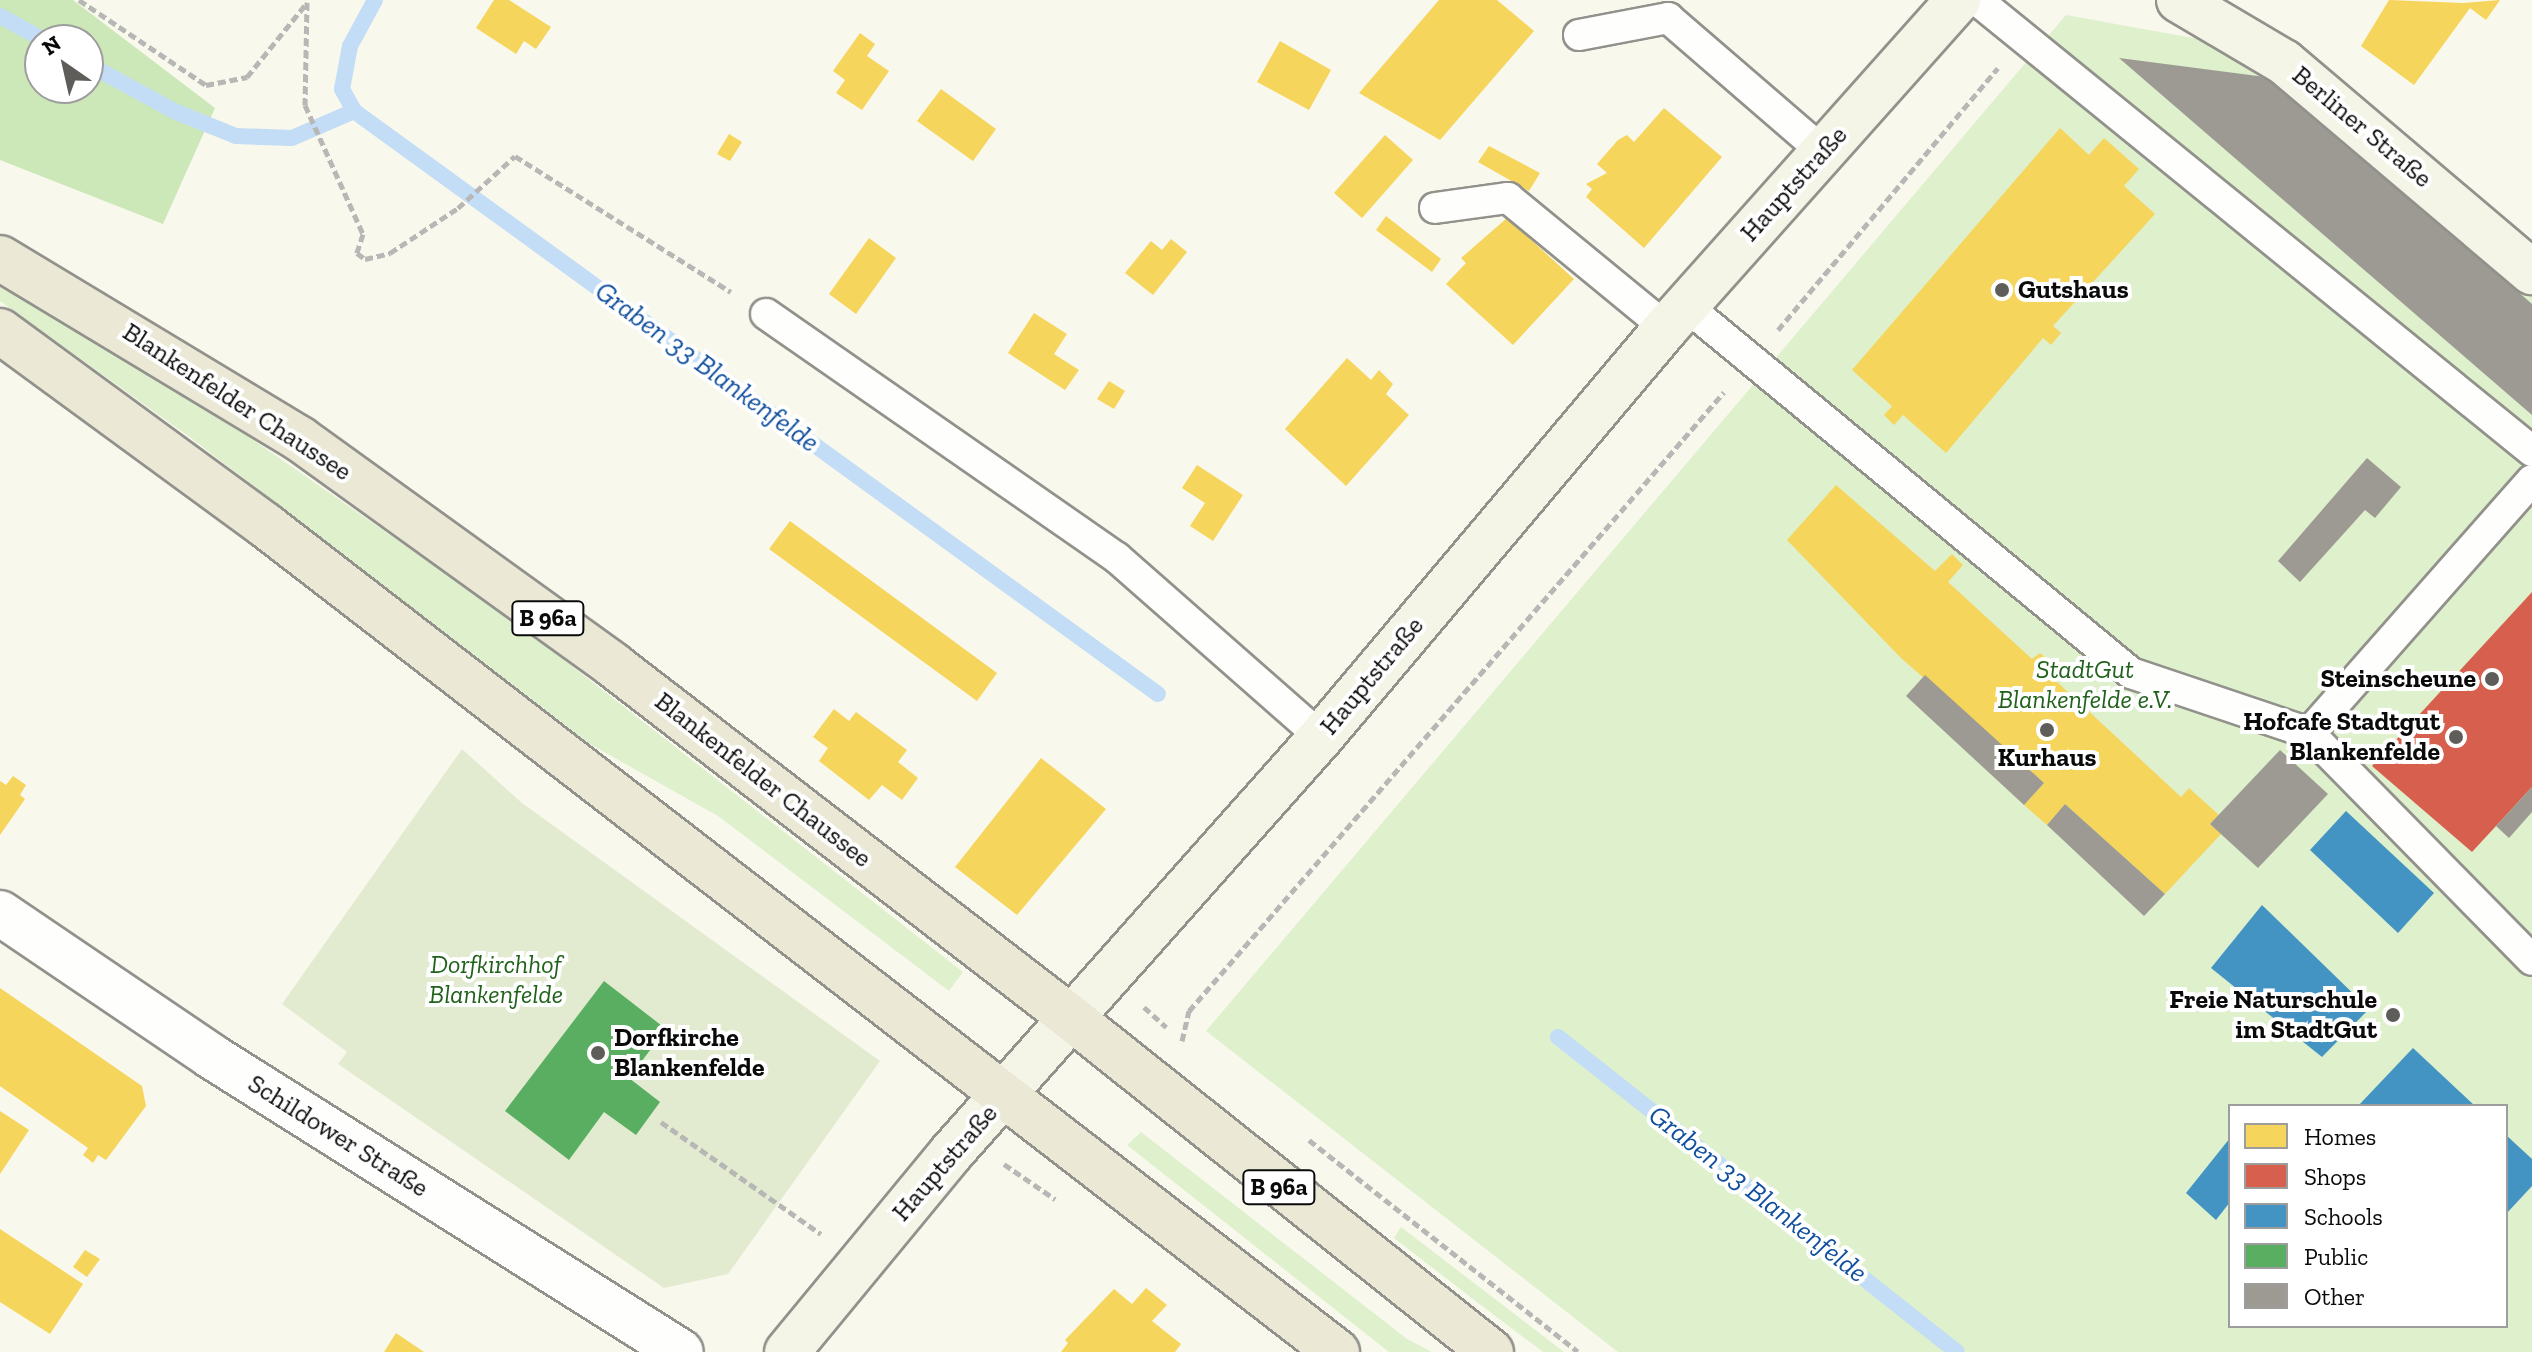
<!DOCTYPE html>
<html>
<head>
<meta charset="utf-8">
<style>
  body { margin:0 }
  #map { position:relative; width:2532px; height:1352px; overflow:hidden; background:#f9f8ed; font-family:"Zilla Slab",serif }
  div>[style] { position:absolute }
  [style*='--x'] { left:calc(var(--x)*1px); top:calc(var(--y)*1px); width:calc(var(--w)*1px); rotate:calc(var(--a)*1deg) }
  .green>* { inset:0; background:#def0cc }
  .forest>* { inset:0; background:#cce8b9 }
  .cemetery>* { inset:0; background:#e2ebd0 }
  .homes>* { inset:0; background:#f6d55c }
  .shops>* { inset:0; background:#d6604d }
  .schools>* { inset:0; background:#4393c3 }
  .public>* { inset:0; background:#5aae61 }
  .stream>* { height:16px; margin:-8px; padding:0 8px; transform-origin:8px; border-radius:8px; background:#c2ddf5 }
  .building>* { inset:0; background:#9c9a93 }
  .path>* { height:5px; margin-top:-2.5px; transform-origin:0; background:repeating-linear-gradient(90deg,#b7b7b5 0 8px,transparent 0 12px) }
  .roads { filter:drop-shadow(2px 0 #92918c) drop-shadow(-2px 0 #92918c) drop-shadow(0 2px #92918c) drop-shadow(0 -2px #92918c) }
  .lane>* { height:30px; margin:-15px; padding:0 15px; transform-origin:15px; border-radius:15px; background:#fefefc }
  .street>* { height:44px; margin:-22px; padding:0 22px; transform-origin:22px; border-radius:22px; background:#fefefc }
  .secondary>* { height:44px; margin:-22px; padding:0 22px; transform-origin:22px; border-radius:22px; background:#f4f4e7 }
  .primary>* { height:44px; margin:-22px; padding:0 22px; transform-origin:22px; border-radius:22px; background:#ebe9d6 }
  .dots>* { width:22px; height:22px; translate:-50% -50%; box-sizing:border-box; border:4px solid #fff; border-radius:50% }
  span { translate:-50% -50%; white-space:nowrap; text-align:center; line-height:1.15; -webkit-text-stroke:8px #fff; paint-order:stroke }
  .shield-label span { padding:2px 6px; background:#fff; border:2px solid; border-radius:6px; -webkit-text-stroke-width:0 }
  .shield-label { font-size:24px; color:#0a0a0a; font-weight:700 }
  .street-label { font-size:26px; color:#0a0a0a }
  .poi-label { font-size:26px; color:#0a0a0a; font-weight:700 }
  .left { translate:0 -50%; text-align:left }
  .right { translate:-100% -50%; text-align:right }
  .park-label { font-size:26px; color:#20621a; font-style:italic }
  .water-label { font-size:28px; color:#114f9e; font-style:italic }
  .legend { position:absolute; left:2228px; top:1104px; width:280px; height:224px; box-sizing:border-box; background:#fff; border:2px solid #9d9d9d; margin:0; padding:10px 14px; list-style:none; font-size:24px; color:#0a0a0a }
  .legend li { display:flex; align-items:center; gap:16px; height:40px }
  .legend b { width:40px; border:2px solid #9d9d9d }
  .north { position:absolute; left:24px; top:24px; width:80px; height:80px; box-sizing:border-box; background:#fff; border:2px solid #9d9d9d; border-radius:50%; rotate:326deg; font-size:22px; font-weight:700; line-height:32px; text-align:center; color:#0a0a0a }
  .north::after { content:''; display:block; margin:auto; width:28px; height:36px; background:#5e5d59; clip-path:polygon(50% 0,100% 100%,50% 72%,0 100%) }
</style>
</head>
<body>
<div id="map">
  <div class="green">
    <i style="clip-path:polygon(evenodd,2066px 15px,2232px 45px,2532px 291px,2532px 1352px,1618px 1352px,1206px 1031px,2066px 15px,2230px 1106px,2506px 1106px,2506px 1326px,2230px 1326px,2230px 1106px)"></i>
    <i style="clip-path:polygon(0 285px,239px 430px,518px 624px,963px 972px,949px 991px,718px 816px,590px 744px,191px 438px,0 301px)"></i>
    <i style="clip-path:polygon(1141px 1132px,1407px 1339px,1432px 1352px,1389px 1352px,1127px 1145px)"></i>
    <i style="clip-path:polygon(1401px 1227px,1564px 1352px,1543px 1352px,1473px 1299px,1394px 1238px)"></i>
  </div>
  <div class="forest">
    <i style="clip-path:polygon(evenodd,0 0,73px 0,215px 108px,163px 224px,0 160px,0 0,40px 40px,88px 40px,88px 88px,40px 88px,40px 40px)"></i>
  </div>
  <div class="cemetery">
    <i style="clip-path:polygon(462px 749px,522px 803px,880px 1061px,728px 1274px,664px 1288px,338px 1064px,347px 1052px,282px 1004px)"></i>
  </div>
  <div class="homes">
    <i style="clip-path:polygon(494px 0,509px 0,551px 27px,536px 49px,524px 41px,516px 54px,476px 28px)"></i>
    <i style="clip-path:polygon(1439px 0,1497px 0,1534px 31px,1440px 140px,1359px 93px)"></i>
    <i style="clip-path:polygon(2389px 0,2463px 3px,2500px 0,2486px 20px,2470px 8px,2414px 85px,2361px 46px)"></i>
    <i style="clip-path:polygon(860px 33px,875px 44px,867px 56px,889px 71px,862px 110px,836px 93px,845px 80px,833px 71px)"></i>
    <i style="clip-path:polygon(1280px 41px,1331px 70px,1309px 110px,1257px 82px)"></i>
    <i style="clip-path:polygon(941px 89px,996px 129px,973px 161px,917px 121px)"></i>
    <i style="clip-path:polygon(1664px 108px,1722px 157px,1644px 248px,1586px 197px,1592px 189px,1586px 184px,1607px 173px,1597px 164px,1618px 140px,1627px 135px,1634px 142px)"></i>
    <i style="clip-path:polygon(2060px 128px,2089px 155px,2104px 138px,2139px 169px,2124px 186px,2155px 214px,2053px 326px,2061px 333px,2051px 345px,2043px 338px,1946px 453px,1903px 415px,1894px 425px,1884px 415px,1892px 406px,1852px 370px)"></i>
    <i style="clip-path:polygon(729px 134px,742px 142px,730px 161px,717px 154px)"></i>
    <i style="clip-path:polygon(1385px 135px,1413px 160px,1362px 218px,1334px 193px)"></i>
    <i style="clip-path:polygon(1489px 146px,1540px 173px,1529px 191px,1478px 162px)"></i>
    <i style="clip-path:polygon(1386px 216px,1441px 259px,1432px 272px,1376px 230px)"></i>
    <i style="clip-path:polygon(1507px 218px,1574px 279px,1513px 345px,1446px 284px,1466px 263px,1461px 258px)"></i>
    <i style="clip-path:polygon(869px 238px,896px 258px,856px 314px,829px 294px)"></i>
    <i style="clip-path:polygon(1171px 239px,1187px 252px,1153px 295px,1125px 273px,1151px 241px,1162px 250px)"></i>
    <i style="clip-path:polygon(1034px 313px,1067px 334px,1054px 354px,1079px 370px,1065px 390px,1008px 353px)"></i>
    <i style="clip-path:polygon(1347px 358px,1371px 380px,1379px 370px,1393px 384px,1386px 394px,1409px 415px,1346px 486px,1285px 429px)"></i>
    <i style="clip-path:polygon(1109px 381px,1125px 391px,1114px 409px,1097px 399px)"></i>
    <i style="clip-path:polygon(1197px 465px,1243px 495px,1213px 541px,1190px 526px,1205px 503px,1182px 488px)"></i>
    <i style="clip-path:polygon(1836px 485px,1935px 571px,1952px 554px,1963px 565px,1948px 582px,2032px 659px,2040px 653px,2048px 660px,2041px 667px,2181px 797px,2189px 788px,2219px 815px,2210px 824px,2221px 834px,2165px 894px,2065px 804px,2047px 825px,2024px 805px,2044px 783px,1901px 658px,1787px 540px)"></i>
    <i style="clip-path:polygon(790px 521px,997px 673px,977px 701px,769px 549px)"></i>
    <i style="clip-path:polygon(834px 709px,849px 721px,856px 712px,907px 750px,898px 762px,918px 778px,902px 800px,882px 785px,869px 800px,819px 761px,828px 748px,813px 737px)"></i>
    <i style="clip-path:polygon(1041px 758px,1106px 809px,1017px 915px,955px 867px)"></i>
    <i style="clip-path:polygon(13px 776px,26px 785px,20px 795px,25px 799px,0 835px,0 781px,6px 785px)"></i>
    <i style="clip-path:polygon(0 988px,142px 1086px,146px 1106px,106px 1160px,98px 1155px,93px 1163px,83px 1155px,88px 1148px,0 1086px)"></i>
    <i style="clip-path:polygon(0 1111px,29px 1130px,0 1174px)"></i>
    <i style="clip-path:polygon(0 1229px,83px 1284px,50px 1334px,0 1302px)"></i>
    <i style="clip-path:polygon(85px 1250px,100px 1259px,87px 1277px,73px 1267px)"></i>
    <i style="clip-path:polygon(1146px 1288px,1167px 1305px,1152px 1321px,1181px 1344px,1175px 1352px,1061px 1352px,1068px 1343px,1065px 1340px,1114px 1289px,1132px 1304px)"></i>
    <i style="clip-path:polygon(396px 1333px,424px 1352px,384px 1352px)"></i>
  </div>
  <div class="shops">
    <i style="clip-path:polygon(2532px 592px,2532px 787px,2472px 852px,2372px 766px)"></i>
  </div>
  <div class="schools">
    <i style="clip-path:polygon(2346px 811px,2434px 893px,2398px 933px,2310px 850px)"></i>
    <i style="clip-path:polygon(2262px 905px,2369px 1009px,2322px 1057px,2211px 968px)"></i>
    <i style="clip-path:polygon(2413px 1048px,2475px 1106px,2358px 1106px)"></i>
    <i style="clip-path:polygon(2506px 1135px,2532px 1159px,2532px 1186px,2506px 1214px)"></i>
    <i style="clip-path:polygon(2230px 1138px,2230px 1202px,2216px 1220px,2186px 1193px)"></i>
  </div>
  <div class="public">
    <i style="clip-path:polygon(604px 981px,666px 1029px,629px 1078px,660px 1102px,636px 1135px,604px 1112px,569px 1160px,505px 1111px)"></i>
  </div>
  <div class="stream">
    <i style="--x:375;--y:0;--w:52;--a:118.5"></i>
    <i style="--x:350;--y:46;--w:44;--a:100.5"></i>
    <i style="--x:342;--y:89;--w:25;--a:61"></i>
    <i style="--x:354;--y:111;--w:993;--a:35.95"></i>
    <i style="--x:0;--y:16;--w:50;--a:28.6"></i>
    <i style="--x:88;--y:64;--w:98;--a:28.7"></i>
    <i style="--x:174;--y:111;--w:67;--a:22"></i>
    <i style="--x:236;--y:136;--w:56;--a:2"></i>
    <i style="--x:292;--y:138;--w:68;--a:-23.5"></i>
    <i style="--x:1558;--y:1037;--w:508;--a:38.29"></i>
  </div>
  <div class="building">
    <i style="clip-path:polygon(2119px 58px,2273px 78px,2532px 304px,2532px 415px)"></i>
    <i style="clip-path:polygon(2367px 458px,2401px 487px,2375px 518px,2365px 510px,2300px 582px,2278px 561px)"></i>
    <i style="clip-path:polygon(1925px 675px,2044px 783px,2024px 805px,1906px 696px)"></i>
    <i style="clip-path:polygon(2280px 750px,2328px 794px,2258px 868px,2210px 824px)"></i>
    <i style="clip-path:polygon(2532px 787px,2532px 812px,2509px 838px,2496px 826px)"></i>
    <i style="clip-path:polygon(2065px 804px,2165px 894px,2144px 916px,2047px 825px)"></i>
  </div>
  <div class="path">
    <i style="--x:79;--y:0;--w:153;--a:33.8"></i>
    <i style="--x:206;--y:85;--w:42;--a:-11"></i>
    <i style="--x:247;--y:77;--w:94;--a:-51.1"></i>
    <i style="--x:307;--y:2;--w:103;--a:91.1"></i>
    <i style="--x:305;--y:105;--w:141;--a:65.8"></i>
    <i style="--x:363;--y:234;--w:20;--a:108"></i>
    <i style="--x:357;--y:253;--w:10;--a:37"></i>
    <i style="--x:365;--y:259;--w:26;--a:-13"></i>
    <i style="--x:390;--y:253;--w:82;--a:-33.5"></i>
    <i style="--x:458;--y:208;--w:77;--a:-42.4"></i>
    <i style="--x:515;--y:156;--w:255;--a:32.2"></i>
    <i style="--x:1778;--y:330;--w:342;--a:-50"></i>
    <i style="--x:1144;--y:1007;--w:30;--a:42"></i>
    <i style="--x:1182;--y:1041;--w:31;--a:-77"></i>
    <i style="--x:1189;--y:1011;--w:818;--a:-49.16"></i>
    <i style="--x:661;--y:1122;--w:195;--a:35"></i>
    <i style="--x:1309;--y:1140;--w:342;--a:38.2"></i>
    <i style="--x:1004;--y:1164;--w:62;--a:34.5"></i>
  </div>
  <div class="roads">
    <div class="lane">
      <i style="--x:1977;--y:0;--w:715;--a:39.1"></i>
      <i style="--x:1579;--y:35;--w:91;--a:-10.8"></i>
      <i style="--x:1668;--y:18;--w:203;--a:40.8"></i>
      <i style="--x:1435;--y:208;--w:74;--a:-7.8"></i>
      <i style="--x:1508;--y:198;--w:205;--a:39.4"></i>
      <i style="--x:1686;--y:306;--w:577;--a:39.51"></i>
      <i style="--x:2131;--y:673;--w:188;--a:18.6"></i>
      <i style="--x:2309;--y:733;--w:318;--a:45.5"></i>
      <i style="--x:766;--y:314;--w:427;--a:34.8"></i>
      <i style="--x:1117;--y:558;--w:271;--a:41.3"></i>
      <i style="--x:2309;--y:733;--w:337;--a:-48.6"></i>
    </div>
    <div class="street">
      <i style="--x:0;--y:913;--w:255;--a:34.1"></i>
      <i style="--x:211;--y:1056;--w:555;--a:32.2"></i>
    </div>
    <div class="secondary">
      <i style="--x:2179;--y:0;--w:122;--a:30.6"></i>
      <i style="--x:2284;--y:62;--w:325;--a:40.3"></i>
      <i style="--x:787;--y:1352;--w:258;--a:-50.5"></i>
      <i style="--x:951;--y:1153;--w:557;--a:-48.35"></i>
      <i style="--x:1321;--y:737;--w:535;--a:-49.85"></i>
      <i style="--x:1666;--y:328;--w:439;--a:-48.3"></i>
    </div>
    <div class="primary">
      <i style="--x:0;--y:258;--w:350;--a:31.1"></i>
      <i style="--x:300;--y:439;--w:386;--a:35.8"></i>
      <i style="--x:613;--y:665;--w:577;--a:37.6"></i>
      <i style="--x:1070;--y:1017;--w:538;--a:38.51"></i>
      <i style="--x:0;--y:331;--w:328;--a:36.2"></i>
      <i style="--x:265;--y:525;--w:1354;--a:37.65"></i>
    </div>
  </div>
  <div class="dots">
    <i style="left:2002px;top:290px;background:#5e5d59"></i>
    <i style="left:2492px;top:679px;background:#5e5d59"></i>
    <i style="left:2047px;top:730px;background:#5e5d59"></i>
    <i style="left:2456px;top:737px;background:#5e5d59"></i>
    <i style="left:2393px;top:1015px;background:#5e5d59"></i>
    <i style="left:598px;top:1053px;background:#5e5d59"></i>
  </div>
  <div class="shield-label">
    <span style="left:548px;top:618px">B 96a</span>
    <span style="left:1279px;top:1187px">B 96a</span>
  </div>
  <div class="street-label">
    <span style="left:2362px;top:127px;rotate:40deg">Berliner Straße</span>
    <span style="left:1794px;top:184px;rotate:-48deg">Hauptstraße</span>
    <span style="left:237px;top:402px;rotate:33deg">Blankenfelder Chaussee</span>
    <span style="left:1372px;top:676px;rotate:-50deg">Hauptstraße</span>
    <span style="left:763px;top:780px;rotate:38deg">Blankenfelder Chaussee</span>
    <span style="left:338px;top:1136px;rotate:32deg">Schildower Straße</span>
    <span style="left:945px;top:1163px;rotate:-49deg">Hauptstraße</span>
  </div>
  <div class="poi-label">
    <span class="left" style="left:2018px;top:290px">Gutshaus</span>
    <span class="right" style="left:2476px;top:679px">Steinscheune</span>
    <span class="right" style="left:2440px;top:737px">Hofcafe Stadtgut<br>Blankenfelde</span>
    <span style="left:2047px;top:758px">Kurhaus</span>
    <span class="right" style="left:2377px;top:1015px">Freie Naturschule<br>im StadtGut</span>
    <span class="left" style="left:614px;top:1053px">Dorfkirche<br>Blankenfelde</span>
  </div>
  <div class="park-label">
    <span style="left:2085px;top:685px">StadtGut<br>Blankenfelde e.V.</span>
    <span style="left:496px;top:980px">Dorfkirchhof<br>Blankenfelde</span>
  </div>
  <div class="water-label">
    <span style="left:707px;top:367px;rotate:36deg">Graben 33 Blankenfelde</span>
    <span style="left:1758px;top:1194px;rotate:38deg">Graben 33 Blankenfelde</span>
  </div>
  <ul class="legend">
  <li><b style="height:22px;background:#f6d55c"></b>Homes</li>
  <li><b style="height:22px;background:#d6604d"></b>Shops</li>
  <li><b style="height:22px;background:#4393c3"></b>Schools</li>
  <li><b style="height:22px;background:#5aae61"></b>Public</li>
  <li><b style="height:22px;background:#9c9a93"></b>Other</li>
  </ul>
  <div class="north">N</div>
</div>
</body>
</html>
